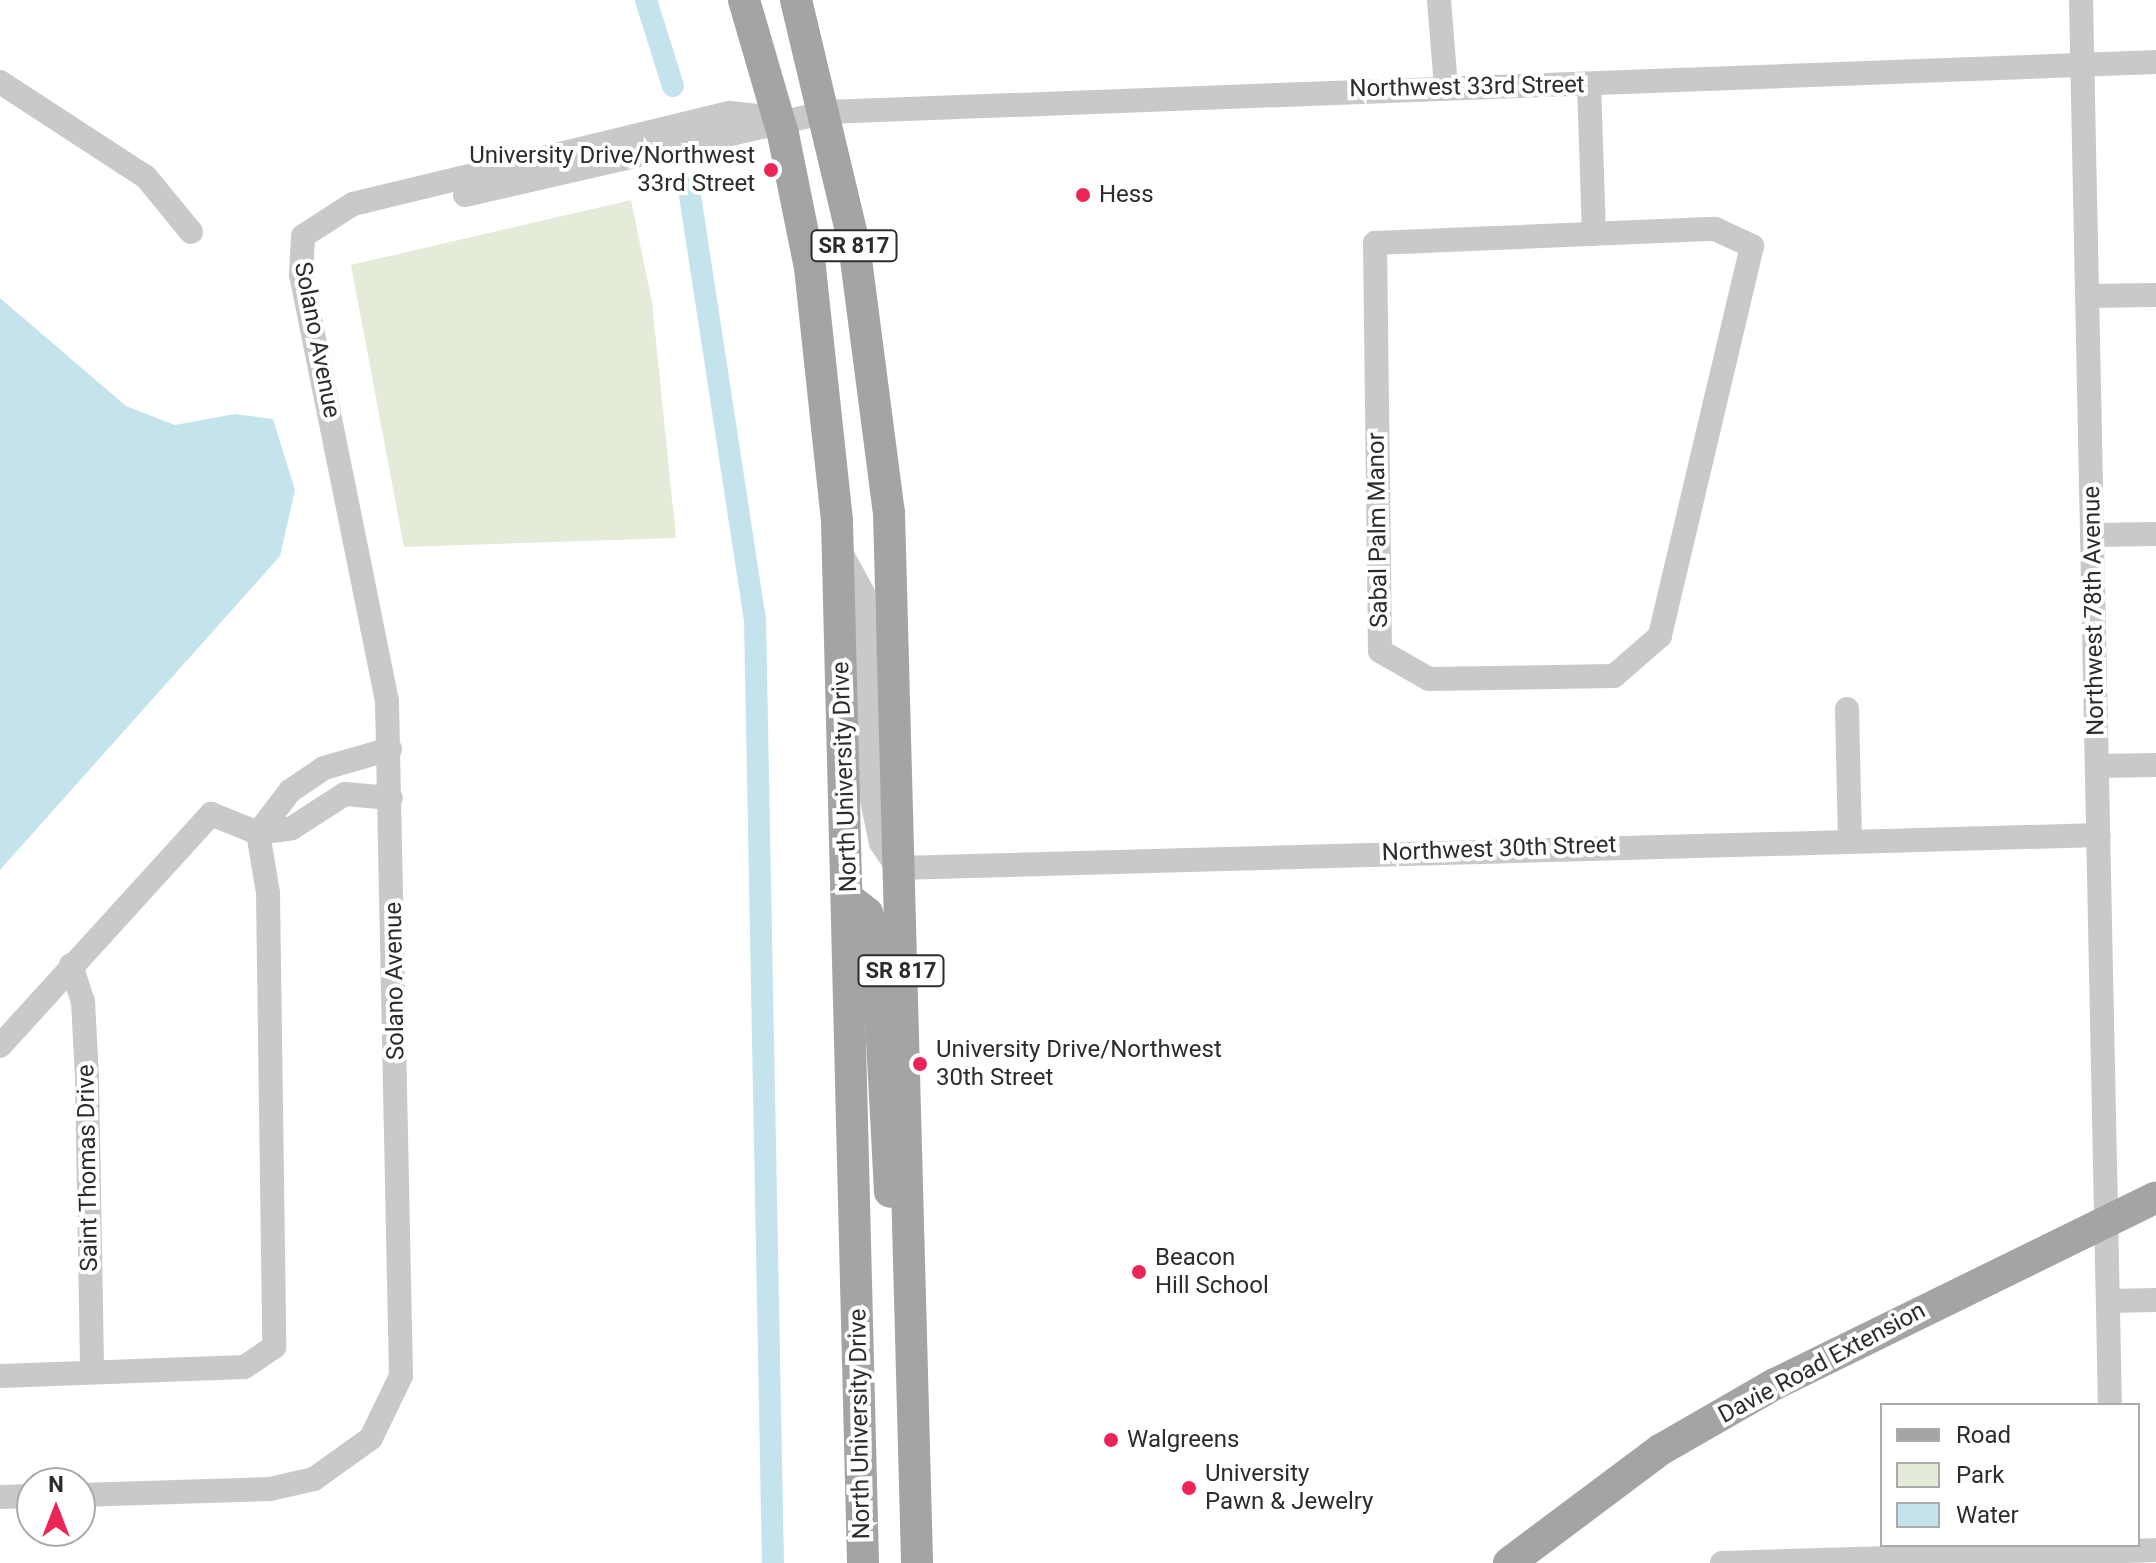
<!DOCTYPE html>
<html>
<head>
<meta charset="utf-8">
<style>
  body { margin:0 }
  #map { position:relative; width:2156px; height:1563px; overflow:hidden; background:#fff; font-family:Roboto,sans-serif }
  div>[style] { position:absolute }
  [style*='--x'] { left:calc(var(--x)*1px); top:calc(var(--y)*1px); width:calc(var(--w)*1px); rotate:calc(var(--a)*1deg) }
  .green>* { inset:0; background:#e5ebd9 }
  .water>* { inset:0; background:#c4e3ec }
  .canal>* { height:22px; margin:-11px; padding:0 11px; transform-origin:11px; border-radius:11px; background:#c4e3ec }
  .minor>* { height:24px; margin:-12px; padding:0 12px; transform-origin:12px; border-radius:12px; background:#c9c9c9 }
  .major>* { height:32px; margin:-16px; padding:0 16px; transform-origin:16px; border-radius:16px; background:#a4a4a4 }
  .dots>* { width:22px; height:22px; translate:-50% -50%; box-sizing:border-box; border:4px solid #fff; border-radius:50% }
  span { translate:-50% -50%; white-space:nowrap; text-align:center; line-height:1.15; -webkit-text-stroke:8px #fff; paint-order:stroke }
  .shield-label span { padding:2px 6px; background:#fff; border:2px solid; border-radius:6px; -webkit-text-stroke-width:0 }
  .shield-label { font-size:22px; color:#2c2c2c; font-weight:700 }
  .street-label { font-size:24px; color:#2c2c2c }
  .poi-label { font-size:24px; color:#2c2c2c }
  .right { translate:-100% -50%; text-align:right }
  .left { translate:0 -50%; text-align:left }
  .legend { position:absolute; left:1880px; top:1403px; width:260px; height:144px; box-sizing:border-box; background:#fff; border:2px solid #ababab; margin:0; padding:10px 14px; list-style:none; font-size:24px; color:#2c2c2c }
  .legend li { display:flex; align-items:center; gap:16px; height:40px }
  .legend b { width:40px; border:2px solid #ababab }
  .north { position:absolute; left:16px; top:1467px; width:80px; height:80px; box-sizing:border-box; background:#fff; border:2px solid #ababab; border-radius:50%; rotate:0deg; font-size:22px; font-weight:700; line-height:32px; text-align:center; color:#2c2c2c }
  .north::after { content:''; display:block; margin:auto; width:28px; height:36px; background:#eb2656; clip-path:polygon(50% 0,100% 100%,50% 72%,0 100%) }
</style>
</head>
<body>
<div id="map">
  <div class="green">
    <i style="clip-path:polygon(631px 200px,652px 302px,676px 538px,404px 547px,351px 265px)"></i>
  </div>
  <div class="water">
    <i style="clip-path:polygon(0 298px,126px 406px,175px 425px,235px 414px,273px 419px,295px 490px,280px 556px,0 870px)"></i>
  </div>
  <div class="canal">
    <i style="--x:646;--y:0;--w:90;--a:72.6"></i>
    <i style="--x:689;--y:189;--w:435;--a:81.3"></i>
    <i style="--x:755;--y:619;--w:944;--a:88.91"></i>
  </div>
  <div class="minor">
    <i style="--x:1439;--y:0;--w:87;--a:85.4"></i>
    <i style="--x:2081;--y:0;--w:1405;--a:88.82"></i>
    <i style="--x:0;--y:82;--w:174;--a:33.1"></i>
    <i style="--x:146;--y:177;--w:71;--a:50.7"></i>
    <i style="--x:1589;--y:84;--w:150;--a:88.1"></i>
    <i style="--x:465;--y:195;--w:371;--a:-12.9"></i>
    <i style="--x:827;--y:112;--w:1330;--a:-2.15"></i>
    <i style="--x:1715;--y:229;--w:41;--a:24.7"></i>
    <i style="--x:1752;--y:246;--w:401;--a:103.3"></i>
    <i style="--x:1660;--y:636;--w:61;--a:139"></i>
    <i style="--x:1614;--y:676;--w:185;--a:179.1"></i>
    <i style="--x:1429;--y:679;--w:56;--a:-150.3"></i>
    <i style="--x:1380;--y:651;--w:408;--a:-90.7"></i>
    <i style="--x:1375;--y:243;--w:340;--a:-2.4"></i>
    <i style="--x:2087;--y:296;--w:69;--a:-0.8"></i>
    <i style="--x:2093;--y:535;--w:63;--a:-0.9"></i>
    <i style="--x:839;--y:549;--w:50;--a:61.4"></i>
    <i style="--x:863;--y:593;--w:198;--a:88"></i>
    <i style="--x:870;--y:791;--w:53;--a:78.1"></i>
    <i style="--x:881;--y:843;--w:30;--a:56"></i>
    <i style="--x:898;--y:868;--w:1201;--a:-1.57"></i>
    <i style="--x:1847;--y:709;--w:129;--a:88.7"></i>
    <i style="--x:390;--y:749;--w:69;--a:163.9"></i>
    <i style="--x:324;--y:768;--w:41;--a:145.9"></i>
    <i style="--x:290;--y:791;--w:53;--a:127.3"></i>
    <i style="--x:258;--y:833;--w:34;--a:-8"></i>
    <i style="--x:292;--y:828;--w:63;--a:-32.7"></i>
    <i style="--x:345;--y:794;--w:46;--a:5"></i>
    <i style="--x:2098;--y:766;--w:58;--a:-1"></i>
    <i style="--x:71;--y:965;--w:38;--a:72"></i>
    <i style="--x:83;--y:1001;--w:77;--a:87"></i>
    <i style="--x:87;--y:1078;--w:294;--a:89"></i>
    <i style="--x:0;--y:1046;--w:314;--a:-47.7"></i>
    <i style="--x:211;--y:814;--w:51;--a:22"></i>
    <i style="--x:258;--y:833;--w:61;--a:80.5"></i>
    <i style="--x:268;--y:893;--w:454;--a:89.2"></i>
    <i style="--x:274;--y:1347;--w:36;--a:146"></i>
    <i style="--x:244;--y:1367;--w:244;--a:177.9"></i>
    <i style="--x:2108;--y:1301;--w:48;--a:-1.2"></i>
    <i style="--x:80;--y:1495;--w:190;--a:-1.8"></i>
    <i style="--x:270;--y:1489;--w:45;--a:-12.8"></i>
    <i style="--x:314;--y:1479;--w:70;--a:-35.7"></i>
    <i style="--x:371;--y:1438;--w:69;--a:-64.2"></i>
    <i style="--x:401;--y:1376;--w:675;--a:-91.19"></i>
    <i style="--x:387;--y:701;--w:435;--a:-101.4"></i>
    <i style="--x:301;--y:275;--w:39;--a:-87"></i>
    <i style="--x:303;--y:236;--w:59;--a:-32.6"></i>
    <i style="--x:353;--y:204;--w:388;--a:-13.6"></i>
    <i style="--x:730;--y:113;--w:48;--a:5.9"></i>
    <i style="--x:0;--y:1497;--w:32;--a:-2"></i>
    <i style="--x:1722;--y:1563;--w:434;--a:-1.7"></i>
  </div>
  <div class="major">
    <i style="--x:744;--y:0;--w:140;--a:73.8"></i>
    <i style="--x:783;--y:134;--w:137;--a:78.6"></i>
    <i style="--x:810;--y:268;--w:254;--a:83.9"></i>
    <i style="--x:837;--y:521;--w:1042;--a:88.57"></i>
    <i style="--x:796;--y:0;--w:251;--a:76.6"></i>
    <i style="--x:854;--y:244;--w:270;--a:82.6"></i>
    <i style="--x:889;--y:512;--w:1051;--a:88.47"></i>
    <i style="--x:848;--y:898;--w:24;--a:38"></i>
    <i style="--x:867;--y:913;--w:33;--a:72"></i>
    <i style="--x:877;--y:944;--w:248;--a:87"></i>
    <i style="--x:1509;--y:1563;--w:189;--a:-36.8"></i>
    <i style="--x:1660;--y:1450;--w:133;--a:-29.9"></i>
    <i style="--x:1775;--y:1384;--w:424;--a:-26.1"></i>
  </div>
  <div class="dots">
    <i style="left:771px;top:170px;background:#eb2656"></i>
    <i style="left:1083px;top:195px;background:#eb2656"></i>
    <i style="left:920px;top:1064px;background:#eb2656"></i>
    <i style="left:1139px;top:1272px;background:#eb2656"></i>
    <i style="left:1111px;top:1440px;background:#eb2656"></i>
    <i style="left:1189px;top:1488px;background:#eb2656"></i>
  </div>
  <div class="shield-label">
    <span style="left:854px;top:246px">SR 817</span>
    <span style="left:901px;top:971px">SR 817</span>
  </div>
  <div class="street-label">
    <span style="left:1467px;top:87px;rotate:-1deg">Northwest 33rd Street</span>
    <span style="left:317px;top:340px;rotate:79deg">Solano Avenue</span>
    <span style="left:1378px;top:530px;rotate:-91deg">Sabal Palm Manor</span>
    <span style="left:2094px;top:611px;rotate:-91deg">Northwest 78th Avenue</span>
    <span style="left:845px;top:777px;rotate:-92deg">North University Drive</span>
    <span style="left:1499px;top:849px;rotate:-2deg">Northwest 30th Street</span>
    <span style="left:395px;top:981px;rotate:-91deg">Solano Avenue</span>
    <span style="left:88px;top:1168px;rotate:-91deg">Saint Thomas Drive</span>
    <span style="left:1822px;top:1363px;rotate:-28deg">Davie Road Extension</span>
    <span style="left:860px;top:1424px;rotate:-91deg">North University Drive</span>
  </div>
  <div class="poi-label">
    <span class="right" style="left:755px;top:170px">University Drive/Northwest<br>33rd Street</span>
    <span class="left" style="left:1099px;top:195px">Hess</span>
    <span class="left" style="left:936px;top:1064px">University Drive/Northwest<br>30th Street</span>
    <span class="left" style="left:1155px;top:1272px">Beacon<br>Hill School</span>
    <span class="left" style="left:1127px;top:1440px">Walgreens</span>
    <span class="left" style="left:1205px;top:1488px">University<br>Pawn &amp; Jewelry</span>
  </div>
  <ul class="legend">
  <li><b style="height:10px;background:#a4a4a4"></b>Road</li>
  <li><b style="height:22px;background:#e5ebd9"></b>Park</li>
  <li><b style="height:22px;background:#c4e3ec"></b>Water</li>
  </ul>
  <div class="north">N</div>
</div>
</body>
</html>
